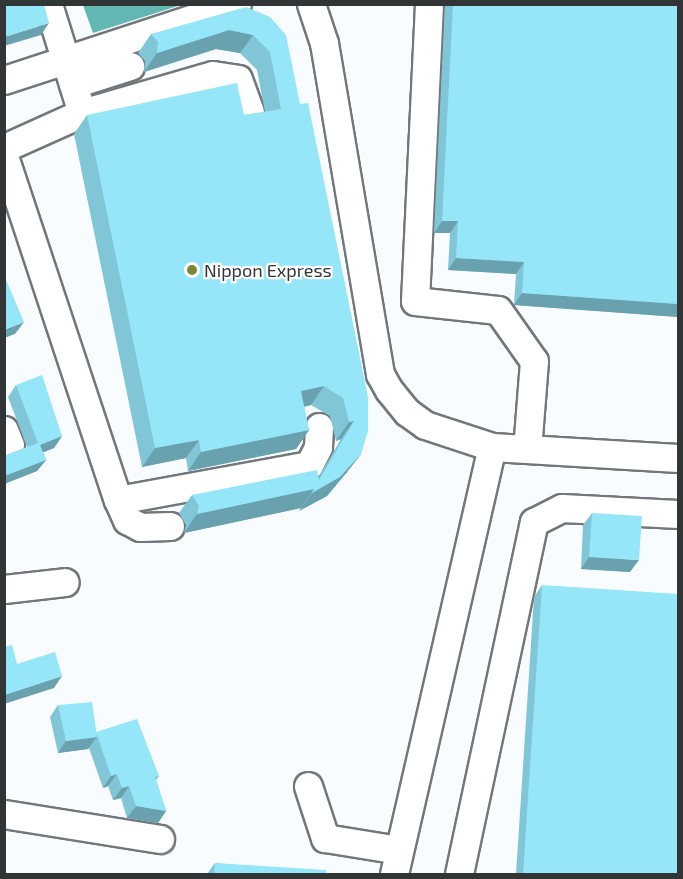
<!DOCTYPE html>
<html>
<head>
<meta charset="utf-8">
<style>
  body { margin:0 }
  #map { position:relative; width:683px; height:879px; overflow:hidden; background:#f9fcff; font-family:"Exo 2",sans-serif }
  div>[style] { position:absolute }
  [style*='--x'] { left:calc(var(--x)*1px); top:calc(var(--y)*1px); width:calc(var(--w)*1px); rotate:calc(var(--a)*1deg) }
  .water>* { inset:0; background:#63b7b2 }
  .roads { filter:drop-shadow(2px 0 #72777b) drop-shadow(-2px 0 #72777b) drop-shadow(0 2px #72777b) drop-shadow(0 -2px #72777b) }
  .minor>* { height:27px; margin:-13.5px; padding:0 13.5px; transform-origin:13.5px; border-radius:13.5px; background:#fff }
  .wall>* { inset:0; background:#81c6d6 }
  .shaded-wall>* { inset:0; background:#69a1ae }
  .building>* { inset:0; background:#96e6f9 }
  .dots>* { width:16px; height:16px; translate:-50% -50%; box-sizing:border-box; border:3px solid #fff; border-radius:50% }
  span { translate:-50% -50%; white-space:nowrap; text-align:center; line-height:1.15; -webkit-text-stroke:4.5px #fff; paint-order:stroke }
  .poi-label { font-size:18px; color:#323536 }
  .left { translate:0 -50%; text-align:left }
  .frame { position:absolute; inset:0; border:6px solid #323536; pointer-events:none }
</style>
</head>
<body>
<div id="map">
  <div class="water">
    <i style="clip-path:polygon(83px 5px,83px 4px,181px 5px,93px 33px)"></i>
  </div>
  <div class="roads">
    <div class="minor">
      <i style="--x:48;--y:4;--w:114;--a:72.7"></i>
      <i style="--x:311;--y:4;--w:41;--a:71.6"></i>
      <i style="--x:324;--y:43;--w:336;--a:80.4"></i>
      <i style="--x:380;--y:374;--w:18;--a:61"></i>
      <i style="--x:389;--y:390;--w:28;--a:51"></i>
      <i style="--x:407;--y:412;--w:22;--a:36"></i>
      <i style="--x:425;--y:425;--w:71;--a:18.2"></i>
      <i style="--x:492;--y:447;--w:186;--a:3.4"></i>
      <i style="--x:429;--y:4;--w:297;--a:92.7"></i>
      <i style="--x:415;--y:301;--w:83;--a:6.2"></i>
      <i style="--x:498;--y:310;--w:62;--a:54.8"></i>
      <i style="--x:534;--y:361;--w:88;--a:94.5"></i>
      <i style="--x:4;--y:80;--w:245;--a:-18.1"></i>
      <i style="--x:73;--y:84;--w:60;--a:-17.5"></i>
      <i style="--x:4;--y:148;--w:85;--a:-24.2"></i>
      <i style="--x:82;--y:113;--w:136;--a:-16.2"></i>
      <i style="--x:213;--y:75;--w:25;--a:9"></i>
      <i style="--x:238;--y:79;--w:35;--a:70"></i>
      <i style="--x:4;--y:156;--w:362;--a:71.7"></i>
      <i style="--x:118;--y:500;--w:194;--a:-10.4"></i>
      <i style="--x:309;--y:465;--w:20;--a:-63"></i>
      <i style="--x:318;--y:447;--w:20;--a:-87"></i>
      <i style="--x:4;--y:430;--w:16;--a:68"></i>
      <i style="--x:118;--y:500;--w:22;--a:66"></i>
      <i style="--x:127;--y:520;--w:15;--a:28"></i>
      <i style="--x:140;--y:527;--w:30;--a:-2"></i>
      <i style="--x:4;--y:589;--w:61;--a:-6.5"></i>
      <i style="--x:308;--y:786;--w:55;--a:71.9"></i>
      <i style="--x:325;--y:838;--w:75;--a:9.2"></i>
      <i style="--x:4;--y:814;--w:158;--a:9.1"></i>
      <i style="--x:394;--y:874;--w:438;--a:-77.1"></i>
      <i style="--x:459;--y:874;--w:360;--a:-78"></i>
      <i style="--x:534;--y:522;--w:31;--a:-27"></i>
      <i style="--x:562;--y:508;--w:116;--a:3"></i>
    </div>
  </div>
  <div class="wall">
    <i style="clip-path:polygon(445px 4px,678px 4px,678px 317px,514px 305px,516px 274px,448px 270px,450px 233px,434px 233px)"></i>
    <i style="clip-path:polygon(270px 17px,361px 454px,347px 472px,327px 496px,299px 511px,301px 508px,184px 533px,186px 525px,179px 513px,192px 495px,318px 478px,341px 439px,336px 441px,330px 416px,311px 405px,304px 407px,309px 430px,296px 449px,188px 471px,186px 458px,142px 467px,74px 134px,87px 115px,244px 115px,265px 112px,257px 70px,240px 53px,216px 49px,144px 72px,145px 61px,138px 53px,151px 34px)"></i>
    <i style="clip-path:polygon(16px 385px,62px 436px,54px 448px,43px 452px,46px 460px,37px 471px,4px 484px,4px 456px,27px 447px,8px 397px)"></i>
    <i style="clip-path:polygon(592px 513px,630px 572px,581px 569px,583px 525px)"></i>
    <i style="clip-path:polygon(542px 585px,678px 874px,516px 874px,534px 597px)"></i>
    <i style="clip-path:polygon(58px 705px,96px 733px,159px 776px,156px 780px,166px 811px,158px 823px,127px 818px,121px 798px,113px 800px,108px 786px,103px 788px,89px 748px,88px 749px,58px 753px,50px 717px)"></i>
    <i style="clip-path:polygon(215px 863px,326px 874px,207px 874px)"></i>
  </div>
  <div class="shaded-wall">
    <i style="clip-path:polygon(49px 23px,41px 35px,4px 46px,4px 37px)"></i>
    <i style="clip-path:polygon(229px 30px,253px 35px,240px 53px,216px 49px,144px 72px,157px 53px)"></i>
    <i style="clip-path:polygon(442px 221px,458px 221px,450px 233px,434px 233px)"></i>
    <i style="clip-path:polygon(456px 258px,524px 262px,516px 274px,448px 270px)"></i>
    <i style="clip-path:polygon(522px 293px,678px 304px,678px 317px,514px 305px)"></i>
    <i style="clip-path:polygon(24px 322px,15px 334px,4px 338px,4px 330px)"></i>
    <i style="clip-path:polygon(324px 386px,311px 405px,288px 410px,301px 391px)"></i>
    <i style="clip-path:polygon(354px 421px,341px 439px,336px 441px,349px 422px)"></i>
    <i style="clip-path:polygon(309px 430px,296px 449px,188px 471px,201px 452px)"></i>
    <i style="clip-path:polygon(62px 436px,54px 448px,32px 457px,40px 445px)"></i>
    <i style="clip-path:polygon(199px 440px,186px 458px,142px 467px,155px 448px)"></i>
    <i style="clip-path:polygon(361px 454px,347px 472px,327px 496px,299px 511px,312px 493px)"></i>
    <i style="clip-path:polygon(46px 460px,37px 471px,4px 484px,4px 479px,7px 475px)"></i>
    <i style="clip-path:polygon(314px 489px,301px 508px,184px 533px,197px 514px)"></i>
    <i style="clip-path:polygon(589px 557px,639px 560px,630px 572px,581px 569px)"></i>
    <i style="clip-path:polygon(62px 676px,54px 688px,4px 704px,4px 695px)"></i>
    <i style="clip-path:polygon(97px 737px,88px 749px,58px 753px,66px 741px)"></i>
    <i style="clip-path:polygon(117px 774px,108px 786px,103px 788px,111px 776px)"></i>
    <i style="clip-path:polygon(129px 786px,121px 798px,113px 800px,122px 788px)"></i>
    <i style="clip-path:polygon(136px 806px,166px 811px,158px 823px,127px 818px)"></i>
  </div>
  <div class="building">
    <i style="clip-path:polygon(4px 4px,44px 4px,49px 23px,4px 37px)"></i>
    <i style="clip-path:polygon(453px 4px,678px 4px,678px 304px,522px 293px,524px 262px,456px 258px,458px 221px,442px 221px)"></i>
    <i style="clip-path:polygon(246px 7px,270px 17px,286px 35px,300px 104px,308px 103px,368px 397px,368px 431px,361px 454px,340px 477px,312px 493px,314px 489px,197px 514px,199px 506px,192px 495px,317px 470px,319px 480px,354px 421px,349px 422px,343px 398px,324px 386px,301px 391px,309px 430px,201px 452px,199px 440px,155px 448px,87px 115px,237px 83px,244px 115px,281px 109px,270px 52px,253px 35px,229px 30px,157px 53px,158px 42px,151px 34px)"></i>
    <i style="clip-path:polygon(4px 275px,24px 322px,4px 330px)"></i>
    <i style="clip-path:polygon(42px 375px,62px 436px,40px 445px,46px 460px,7px 475px,4px 468px,4px 456px,38px 443px,16px 385px)"></i>
    <i style="clip-path:polygon(592px 513px,642px 516px,639px 560px,589px 557px)"></i>
    <i style="clip-path:polygon(542px 585px,678px 594px,678px 874px,523px 874px)"></i>
    <i style="clip-path:polygon(12px 645px,17px 664px,55px 652px,62px 676px,4px 695px,4px 647px)"></i>
    <i style="clip-path:polygon(92px 702px,97px 737px,66px 741px,58px 705px)"></i>
    <i style="clip-path:polygon(137px 719px,159px 776px,155px 777px,166px 811px,136px 806px,129px 786px,122px 788px,117px 774px,111px 776px,96px 732px)"></i>
    <i style="clip-path:polygon(215px 863px,326px 870px,326px 874px,214px 874px)"></i>
  </div>
  <div class="dots">
    <i style="left:192px;top:270px;background:#788635"></i>
  </div>
  <div class="poi-label">
    <span class="left" style="left:204px;top:270px">Nippon Express</span>
  </div>
  <div class="frame"></div>
</div>
</body>
</html>
